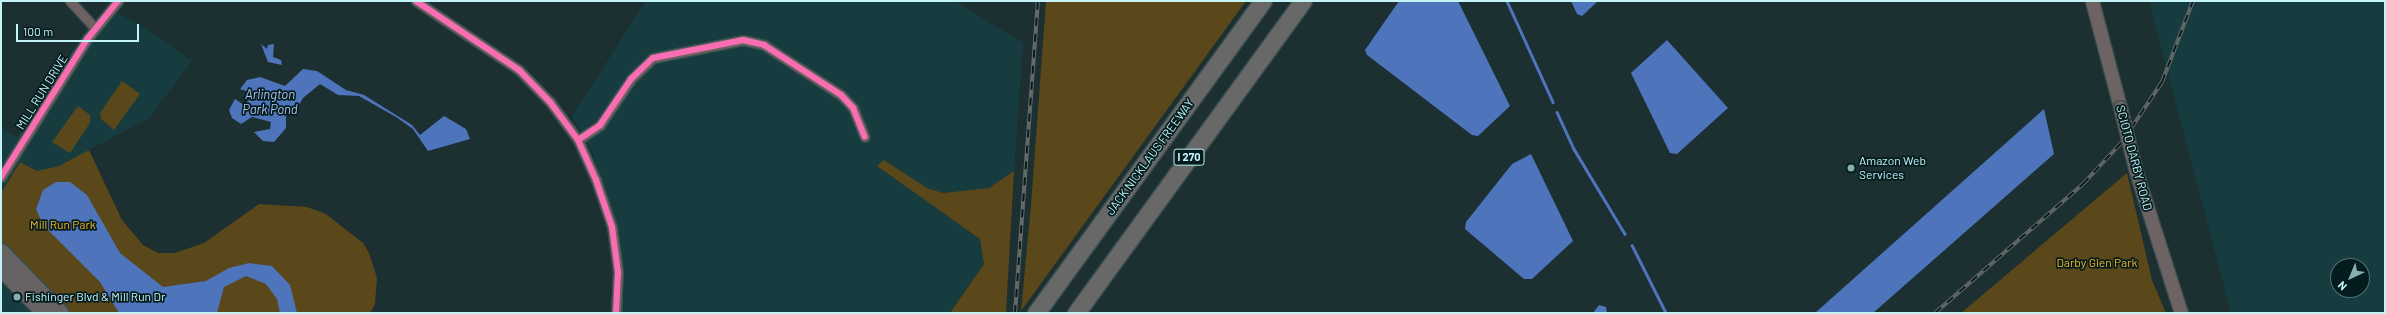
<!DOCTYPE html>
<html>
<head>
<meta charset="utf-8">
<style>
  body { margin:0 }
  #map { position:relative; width:2386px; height:314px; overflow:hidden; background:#1c2f31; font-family:Barlow,sans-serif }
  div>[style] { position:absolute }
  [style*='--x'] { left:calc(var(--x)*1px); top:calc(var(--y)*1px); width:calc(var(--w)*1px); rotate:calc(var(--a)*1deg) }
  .built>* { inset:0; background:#173c3f }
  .green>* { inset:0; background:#5a471a }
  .water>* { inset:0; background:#4e74bc }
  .stream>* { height:2.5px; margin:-1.25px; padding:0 1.25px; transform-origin:1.25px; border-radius:1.25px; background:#4e74bc }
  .roads { filter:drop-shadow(1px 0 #384d4f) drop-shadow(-1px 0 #384d4f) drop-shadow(0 1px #384d4f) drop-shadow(0 -1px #384d4f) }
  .minor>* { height:9px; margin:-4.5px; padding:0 4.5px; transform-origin:4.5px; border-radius:4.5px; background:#6d6161 }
  .secondary>* { height:13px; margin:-6.5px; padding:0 6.5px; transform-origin:6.5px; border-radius:6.5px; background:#6e6363 }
  .primary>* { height:15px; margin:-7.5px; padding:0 7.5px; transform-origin:7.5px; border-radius:7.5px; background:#676263 }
  .motorway>* { height:17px; margin:-8.5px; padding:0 8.5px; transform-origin:8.5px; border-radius:8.5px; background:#686868 }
  .rail>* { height:4px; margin-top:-2px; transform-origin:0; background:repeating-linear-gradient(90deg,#051c1f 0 8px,#656868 0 16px); box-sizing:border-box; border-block:1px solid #656868 }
  .bridges { filter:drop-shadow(1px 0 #384d4f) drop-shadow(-1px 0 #384d4f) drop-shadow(0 1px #384d4f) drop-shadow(0 -1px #384d4f) }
  .secondary-bridge>* { height:13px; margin:-6.5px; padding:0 6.5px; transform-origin:6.5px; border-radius:6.5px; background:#6e6363 }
  .cycleway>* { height:6px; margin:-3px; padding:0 3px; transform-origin:3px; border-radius:3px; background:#f96db3 }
  .dots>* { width:11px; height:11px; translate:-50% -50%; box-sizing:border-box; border:2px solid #051c1f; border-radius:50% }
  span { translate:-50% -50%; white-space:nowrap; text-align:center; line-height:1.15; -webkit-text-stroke:3.5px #051c1f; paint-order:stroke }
  .shield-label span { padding:1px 3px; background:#051c1f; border:1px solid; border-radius:3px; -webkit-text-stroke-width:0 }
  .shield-label { font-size:11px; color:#c3f4f8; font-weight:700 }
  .street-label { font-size:12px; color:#c3f4f8 }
  .poi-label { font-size:12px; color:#c3f4f8 }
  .left { translate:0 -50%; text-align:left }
  .park-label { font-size:12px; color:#f4b723 }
  .water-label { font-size:13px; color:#acc2ec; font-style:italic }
  .frame { position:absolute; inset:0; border:2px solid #c3f4f8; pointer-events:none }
  .north { position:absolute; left:2330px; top:258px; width:40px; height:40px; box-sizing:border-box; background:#051c1f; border:1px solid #517276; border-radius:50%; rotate:224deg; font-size:11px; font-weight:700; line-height:16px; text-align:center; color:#c3f4f8 }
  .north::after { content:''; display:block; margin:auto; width:14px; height:18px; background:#89afb2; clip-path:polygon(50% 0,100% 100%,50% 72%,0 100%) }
  .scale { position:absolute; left:16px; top:24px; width:123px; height:18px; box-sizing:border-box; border:2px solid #c3f4f8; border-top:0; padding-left:5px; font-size:12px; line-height:14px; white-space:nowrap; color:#c3f4f8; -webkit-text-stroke:3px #051c1f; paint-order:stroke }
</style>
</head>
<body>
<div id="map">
  <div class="built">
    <i style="clip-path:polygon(646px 1px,955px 1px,1023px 43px,1014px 171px,1003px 181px,989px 188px,943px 193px,927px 188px,885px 160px,877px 166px,980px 239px,984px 264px,950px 313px,621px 313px,623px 268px,613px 209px,592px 152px,572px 116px)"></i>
    <i style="clip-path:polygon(evenodd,2149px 1px,2385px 1px,2385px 313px,2231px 313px,2149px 1px,2338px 266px,2362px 266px,2362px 290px,2338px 290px,2338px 266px)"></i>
    <i style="clip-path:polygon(106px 7px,145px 28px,192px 61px,149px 118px,59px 166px,37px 171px,20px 162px,1px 193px,1px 129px,17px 137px,83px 35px)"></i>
    <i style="clip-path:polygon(1px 269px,44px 313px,1px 313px)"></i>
  </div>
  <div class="green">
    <i style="clip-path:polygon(1046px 1px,1246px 1px,1021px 311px,1031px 205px)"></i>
    <i style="clip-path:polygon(122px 81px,140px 94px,114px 130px,101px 119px,100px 113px)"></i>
    <i style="clip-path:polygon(78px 106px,90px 115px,90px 123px,70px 153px,52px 142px)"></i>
    <i style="clip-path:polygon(89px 150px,122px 220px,143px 245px,158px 253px,175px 253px,204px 243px,259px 204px,307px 207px,326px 214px,363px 243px,369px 253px,377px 278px,375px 304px,370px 313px,68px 313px,22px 261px,1px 246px,1px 193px,20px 162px,37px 171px,59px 166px)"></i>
    <i style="clip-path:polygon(884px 160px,927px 188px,943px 193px,989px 188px,1014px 171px,1006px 313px,950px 313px,984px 264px,980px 239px,877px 166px)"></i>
    <i style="clip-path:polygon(2127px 173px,2152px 280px,2166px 313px,1961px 313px)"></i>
  </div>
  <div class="water">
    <i style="clip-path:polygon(1399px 1px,1458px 1px,1510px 106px,1478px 136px,1472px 135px,1367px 55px,1365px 50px)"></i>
    <i style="clip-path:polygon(1571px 1px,1598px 1px,1582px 16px,1577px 14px)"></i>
    <i style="clip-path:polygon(1667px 40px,1728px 108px,1677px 154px,1670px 153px,1631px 73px)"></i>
    <i style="clip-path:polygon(261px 44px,267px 49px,268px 45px,274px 44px,273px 57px,281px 60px,282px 65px,268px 62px)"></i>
    <i style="clip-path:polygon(303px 69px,317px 71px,346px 90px,364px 95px,412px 125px,420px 135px,444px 116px,466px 129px,470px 139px,428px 151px,413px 129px,396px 117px,359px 96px,338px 95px,320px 84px,303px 98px,296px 110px,286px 116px,286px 128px,274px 142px,263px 141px,254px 132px,270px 129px,271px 122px,252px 117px,241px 124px,232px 118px,229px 110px,235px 99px,244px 105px,252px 97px,252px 93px,240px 89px,247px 80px,260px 77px,285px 86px)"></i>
    <i style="clip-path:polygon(2044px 109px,2054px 154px,1873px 313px,1815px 313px)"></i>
    <i style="clip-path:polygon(1531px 154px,1573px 241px,1532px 279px,1524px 279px,1465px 229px,1466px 222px,1512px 164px)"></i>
    <i style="clip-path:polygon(56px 182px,70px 182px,87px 195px,120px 253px,163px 287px,206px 281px,229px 268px,249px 263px,272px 266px,290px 285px,297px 313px,280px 313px,277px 299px,266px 284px,246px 276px,224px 287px,217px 313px,119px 313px,100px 282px,43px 225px,36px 209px,43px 190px)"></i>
    <i style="clip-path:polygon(1599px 305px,1606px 307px,1607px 313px,1593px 313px)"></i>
  </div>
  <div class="stream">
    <i style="--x:1507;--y:1;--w:111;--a:65.5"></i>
    <i style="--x:1557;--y:112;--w:41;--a:65.3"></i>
    <i style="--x:1574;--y:149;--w:99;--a:59"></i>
    <i style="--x:1632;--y:245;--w:76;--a:63.4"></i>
  </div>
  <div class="roads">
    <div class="minor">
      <i style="--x:70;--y:1;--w:37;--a:47"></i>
      <i style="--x:416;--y:1;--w:124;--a:33.8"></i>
      <i style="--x:519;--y:70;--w:45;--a:45.9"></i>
      <i style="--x:550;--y:102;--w:47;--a:53.6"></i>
      <i style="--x:578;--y:140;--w:44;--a:65.8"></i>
      <i style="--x:596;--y:180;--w:50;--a:71.2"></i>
      <i style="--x:612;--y:227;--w:45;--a:82.4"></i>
      <i style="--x:618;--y:272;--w:41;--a:92.8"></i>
      <i style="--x:578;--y:140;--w:27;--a:-34"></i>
      <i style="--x:600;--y:125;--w:55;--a:-56"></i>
      <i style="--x:631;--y:79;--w:30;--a:-44"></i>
      <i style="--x:653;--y:58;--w:92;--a:-11.3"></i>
      <i style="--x:743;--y:40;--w:22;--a:13"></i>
      <i style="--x:764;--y:45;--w:92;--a:33"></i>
      <i style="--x:841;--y:95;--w:18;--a:47"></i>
      <i style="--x:853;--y:108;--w:31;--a:68"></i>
      <i style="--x:1;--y:177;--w:164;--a:-58"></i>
      <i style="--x:88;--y:38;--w:48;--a:-51"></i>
    </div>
    <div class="secondary">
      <i style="--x:2092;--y:1;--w:110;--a:75.2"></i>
      <i style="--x:2136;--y:172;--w:148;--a:72.3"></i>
    </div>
    <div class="primary">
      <i style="--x:1;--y:251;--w:86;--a:45.9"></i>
      <i style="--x:1;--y:269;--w:62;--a:45.7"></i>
    </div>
    <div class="motorway">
      <i style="--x:1036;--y:313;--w:386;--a:-54"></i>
      <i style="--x:1076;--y:313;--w:386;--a:-54"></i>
    </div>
  </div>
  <div class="rail">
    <i style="--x:1015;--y:313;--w:313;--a:-85.8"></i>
    <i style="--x:1935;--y:313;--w:196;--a:-41.1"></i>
    <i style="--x:2083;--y:184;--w:57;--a:-47.1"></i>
    <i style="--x:2122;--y:142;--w:72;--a:-56.3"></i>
    <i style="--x:2162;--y:82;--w:87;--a:-69.1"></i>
  </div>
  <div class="bridges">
    <div class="secondary-bridge">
      <i style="--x:2120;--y:107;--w:67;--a:76.2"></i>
    </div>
  </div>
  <div class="cycleway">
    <i style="--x:416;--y:1;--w:124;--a:33.8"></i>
    <i style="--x:519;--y:70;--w:45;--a:45.9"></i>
    <i style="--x:550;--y:102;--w:47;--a:53.6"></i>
    <i style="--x:578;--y:140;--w:44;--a:65.8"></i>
    <i style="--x:596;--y:180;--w:50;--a:71.2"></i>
    <i style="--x:612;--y:227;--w:45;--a:82.4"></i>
    <i style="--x:618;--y:272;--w:41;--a:92.8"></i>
    <i style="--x:578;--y:140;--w:27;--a:-34"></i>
    <i style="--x:600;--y:125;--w:55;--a:-56"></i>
    <i style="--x:631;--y:79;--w:30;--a:-44"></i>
    <i style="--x:653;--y:58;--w:92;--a:-11.3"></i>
    <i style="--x:743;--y:40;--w:22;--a:13"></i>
    <i style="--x:764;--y:45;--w:92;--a:33"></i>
    <i style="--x:841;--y:95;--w:18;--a:47"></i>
    <i style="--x:853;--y:108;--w:31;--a:68"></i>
    <i style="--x:1;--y:177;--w:164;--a:-58"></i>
    <i style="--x:88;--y:38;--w:48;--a:-51"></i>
  </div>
  <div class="dots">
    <i style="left:1851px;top:168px;background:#89afb2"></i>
    <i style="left:17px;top:297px;background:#89afb2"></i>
  </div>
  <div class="shield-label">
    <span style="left:1189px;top:157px">I 270</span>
  </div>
  <div class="street-label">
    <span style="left:42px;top:92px;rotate:-58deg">MILL RUN DRIVE</span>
    <span style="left:1150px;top:157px;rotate:-54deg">JACK NICKLAUS FREEWAY</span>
    <span style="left:2134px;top:158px;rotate:75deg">SCIOTO DARBY ROAD</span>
  </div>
  <div class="poi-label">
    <span class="left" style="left:1859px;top:168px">Amazon Web<br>Services</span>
    <span class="left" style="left:25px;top:297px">Fishinger Blvd &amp; Mill Run Dr</span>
  </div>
  <div class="park-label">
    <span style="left:63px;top:225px">Mill Run Park</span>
    <span style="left:2097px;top:263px">Darby Glen Park</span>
  </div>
  <div class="water-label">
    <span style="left:270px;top:102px">Arlington<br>Park Pond</span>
  </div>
  <div class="frame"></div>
  <div class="north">N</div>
  <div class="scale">100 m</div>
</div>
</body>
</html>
